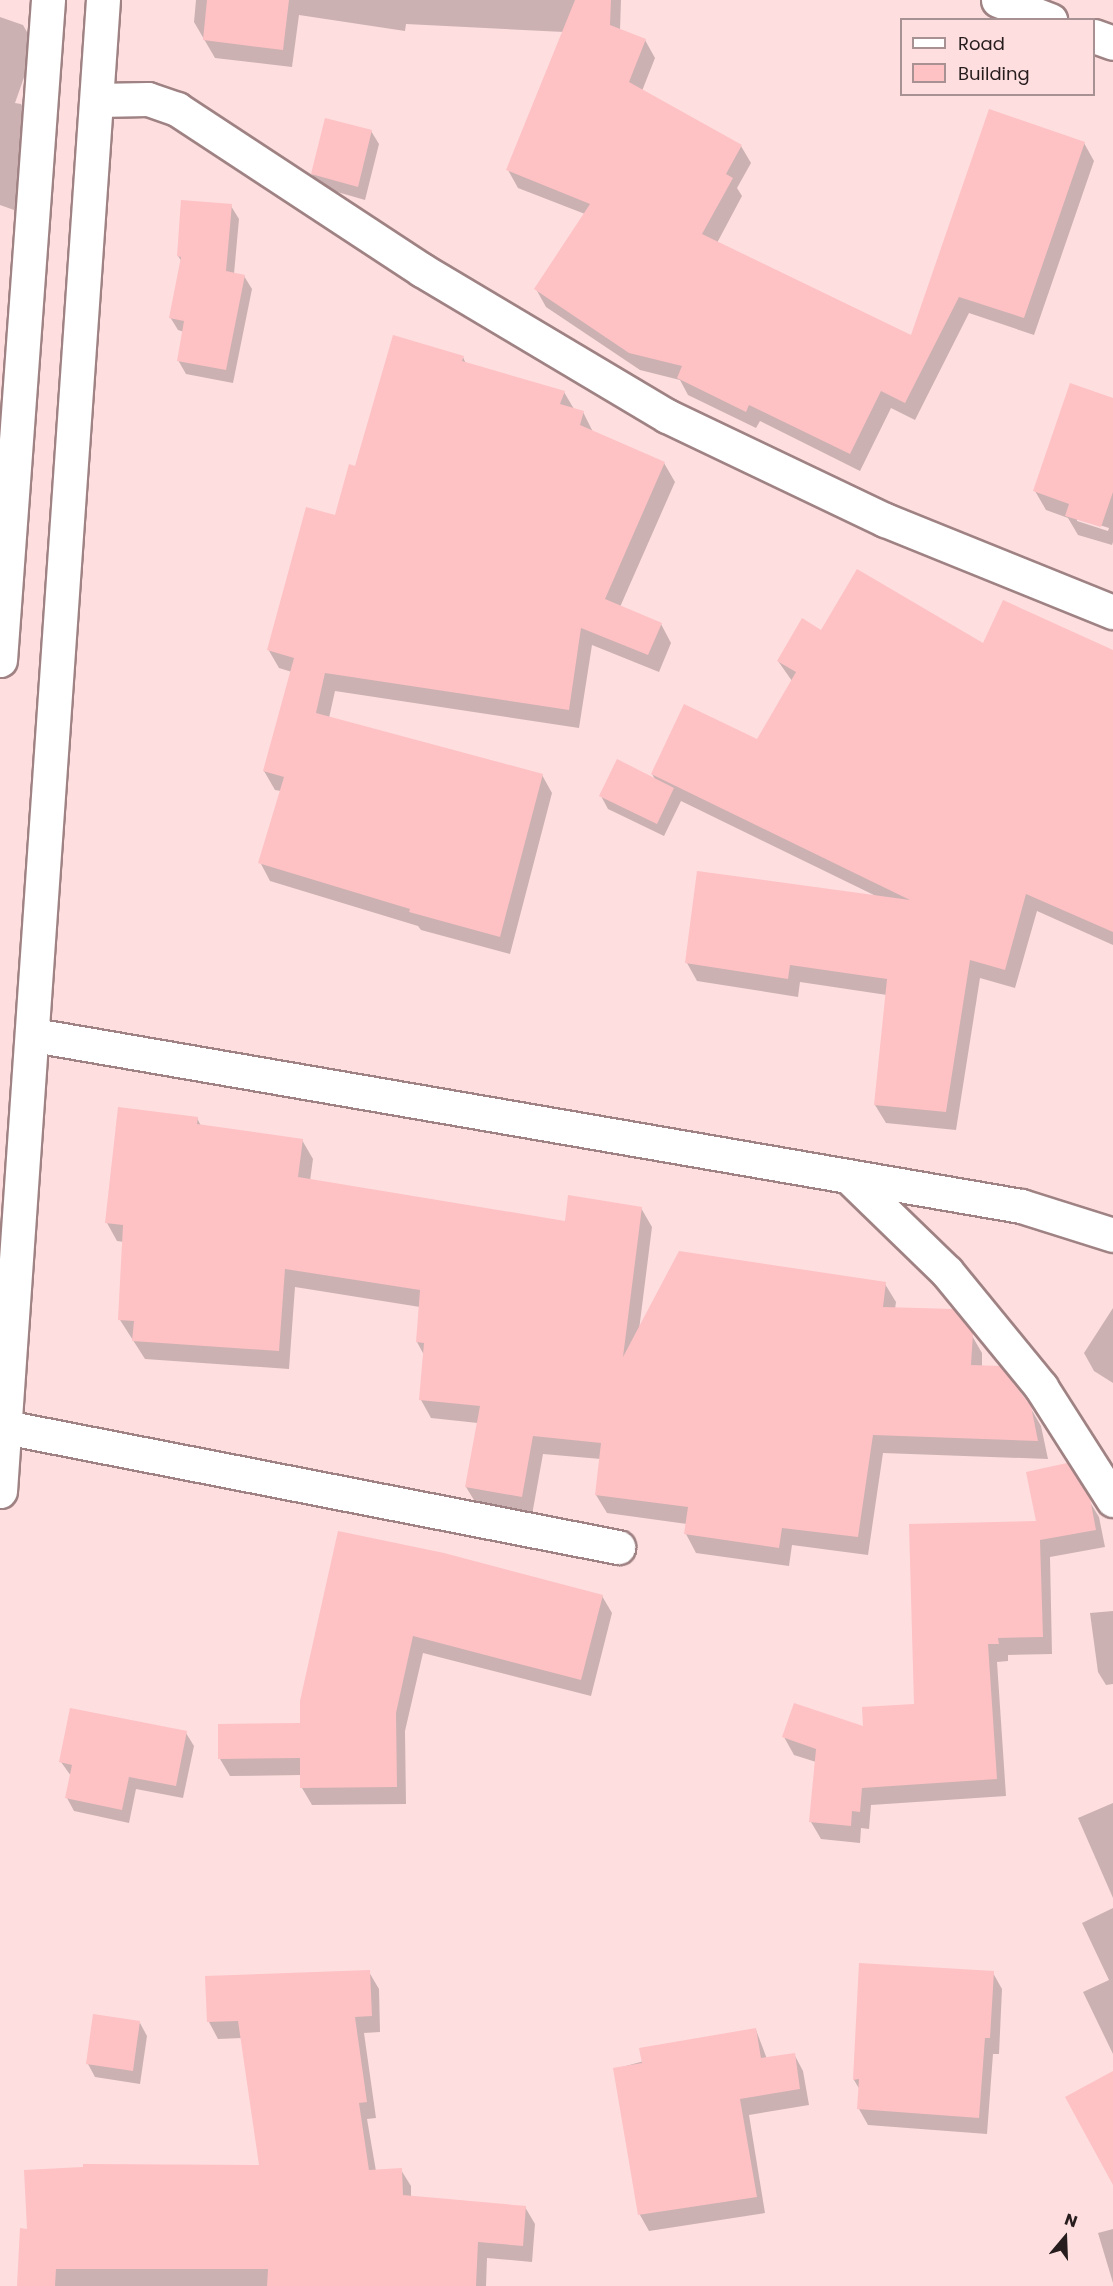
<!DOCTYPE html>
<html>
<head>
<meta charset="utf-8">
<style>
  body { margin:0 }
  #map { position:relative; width:1113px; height:2286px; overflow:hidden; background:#fededf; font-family:Poppins,sans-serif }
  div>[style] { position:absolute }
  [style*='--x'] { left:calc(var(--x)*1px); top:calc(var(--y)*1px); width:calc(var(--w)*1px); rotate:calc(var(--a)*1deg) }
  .shadow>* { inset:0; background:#0003 }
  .building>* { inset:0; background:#fec1c4 }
  .roads { filter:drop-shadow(2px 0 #9f8283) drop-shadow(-2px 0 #9f8283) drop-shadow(0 2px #9f8283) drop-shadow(0 -2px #9f8283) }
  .minor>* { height:33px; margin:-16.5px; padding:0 16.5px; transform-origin:16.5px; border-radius:16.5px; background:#fff }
  .tertiary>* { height:33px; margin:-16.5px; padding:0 16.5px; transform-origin:16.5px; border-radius:16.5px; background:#fff }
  span { translate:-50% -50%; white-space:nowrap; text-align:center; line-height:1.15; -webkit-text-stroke:4.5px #fededf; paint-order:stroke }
  .legend { position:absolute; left:900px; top:18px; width:195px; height:78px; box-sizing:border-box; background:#fededf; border:2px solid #a89192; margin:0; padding:8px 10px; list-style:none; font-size:18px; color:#281d1e }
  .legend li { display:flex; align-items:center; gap:12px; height:30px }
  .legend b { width:30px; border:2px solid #a89192 }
  .north { position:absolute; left:1035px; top:2208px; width:60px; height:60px; -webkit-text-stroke:4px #fededf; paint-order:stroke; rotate:19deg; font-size:16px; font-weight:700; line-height:24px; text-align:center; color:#281d1e }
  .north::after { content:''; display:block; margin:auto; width:21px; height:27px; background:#281d1e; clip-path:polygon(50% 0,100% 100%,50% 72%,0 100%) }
</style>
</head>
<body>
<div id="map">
  <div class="shadow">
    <i style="clip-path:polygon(196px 0,621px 0,620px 30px,645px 40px,655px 58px,642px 91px,741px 146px,751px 163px,737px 188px,742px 196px,717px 243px,912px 337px,1084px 143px,1094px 161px,1034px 335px,969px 313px,915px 420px,891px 408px,860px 471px,760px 421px,756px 428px,688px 395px,680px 380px,640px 370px,546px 307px,536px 289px,585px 214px,518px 188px,508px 170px,564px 32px,406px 24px,405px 31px,299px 15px,292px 67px,215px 58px,194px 22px)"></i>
    <i style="clip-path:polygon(0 17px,23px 25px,35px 46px,15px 103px,21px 104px,33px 125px,30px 165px,14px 210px,0 205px)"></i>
    <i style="clip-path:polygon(371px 131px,379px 144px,365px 200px,320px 187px,312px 174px)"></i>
    <i style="clip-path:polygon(231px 206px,239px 219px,234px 274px,244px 276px,252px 289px,233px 383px,186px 374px,178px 360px,184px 332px,178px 330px,170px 317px,182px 262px,178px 256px)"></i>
    <i style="clip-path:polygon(463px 357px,466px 364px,564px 392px,574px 409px,583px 412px,593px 432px,664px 463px,675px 482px,620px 607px,661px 624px,671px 643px,659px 672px,592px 645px,579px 728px,335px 691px,329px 718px,542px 775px,552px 793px,510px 954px,421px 930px,418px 926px,270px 881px,260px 862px,281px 791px,275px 790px,264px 771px,292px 672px,279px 668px,268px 649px,336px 517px,356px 467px)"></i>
    <i style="clip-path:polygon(evenodd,1113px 399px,1113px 542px,1112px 545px,1078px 535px,1068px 518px,1046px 510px,1035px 491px,1113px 399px,1077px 518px,1109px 528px,1108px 531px,1077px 521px,1077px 518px)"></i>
    <i style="clip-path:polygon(821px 632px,1113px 655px,1113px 945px,1037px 911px,1015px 988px,980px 978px,956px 1130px,886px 1123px,875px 1105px,887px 995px,800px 982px,798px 997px,697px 981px,687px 963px,878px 897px,681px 801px,664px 836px,608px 809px,601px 796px,656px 781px,652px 774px,758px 741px,792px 681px,778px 661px)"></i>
    <i style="clip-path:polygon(197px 1118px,201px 1126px,302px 1140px,313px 1159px,310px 1181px,566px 1223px,641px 1208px,652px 1227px,639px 1330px,885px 1284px,896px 1302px,895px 1309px,971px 1334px,982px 1353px,982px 1367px,1030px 1407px,1041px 1426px,1048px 1459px,883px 1453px,868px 1555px,792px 1545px,789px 1566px,696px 1553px,686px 1534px,687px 1524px,607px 1513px,596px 1495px,601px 1459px,543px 1454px,532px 1515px,477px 1505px,466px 1487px,478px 1423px,431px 1418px,421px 1400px,424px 1355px,417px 1342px,420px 1307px,295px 1287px,289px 1369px,145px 1359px,120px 1320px,124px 1242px,117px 1241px,107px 1223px)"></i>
    <i style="clip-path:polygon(1113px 1308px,1113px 1383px,1094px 1371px,1084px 1353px)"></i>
    <i style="clip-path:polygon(1088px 1499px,1099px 1517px,1105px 1547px,1050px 1557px,1052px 1654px,1008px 1655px,1008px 1661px,997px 1662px,1006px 1796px,871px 1805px,869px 1829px,861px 1828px,860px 1843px,821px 1839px,811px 1822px,816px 1762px,794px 1755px,784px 1737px,865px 1728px,915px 1706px,1038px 1523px)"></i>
    <i style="clip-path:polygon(339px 1532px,602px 1596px,612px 1613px,591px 1696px,423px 1653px,405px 1731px,406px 1804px,312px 1805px,302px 1788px,302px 1775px,230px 1776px,220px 1759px,301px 1724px)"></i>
    <i style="clip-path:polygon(1113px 1611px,1113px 1684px,1106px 1685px,1098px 1672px,1090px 1613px)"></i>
    <i style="clip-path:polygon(186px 1733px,194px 1746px,183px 1798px,136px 1789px,129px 1823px,74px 1811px,67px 1798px,71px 1776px,61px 1762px)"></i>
    <i style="clip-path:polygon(1113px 1803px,1113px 1898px,1078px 1818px)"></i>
    <i style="clip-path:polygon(1113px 1908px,1113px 2054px,1083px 1992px,1109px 1980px,1082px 1923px)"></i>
    <i style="clip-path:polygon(861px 1965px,993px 1973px,1002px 1989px,999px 2054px,993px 2054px,987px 2134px,868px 2125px,859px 2109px,860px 2090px,854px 2080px)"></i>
    <i style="clip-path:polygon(369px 1972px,379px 1989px,380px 2032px,364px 2033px,376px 2118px,367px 2119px,376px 2171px,401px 2170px,411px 2186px,411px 2197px,525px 2207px,535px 2224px,532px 2262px,487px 2258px,486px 2286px,18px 2286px,28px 2230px,261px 2167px,242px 2038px,218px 2039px,209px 2022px,207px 1977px)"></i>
    <i style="clip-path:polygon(140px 2023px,147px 2036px,140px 2084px,95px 2077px,88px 2064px)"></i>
    <i style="clip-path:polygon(756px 2030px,767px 2059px,794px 2054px,803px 2071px,809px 2105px,749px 2115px,765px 2213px,649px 2231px,640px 2215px,615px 2069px)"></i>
    <i style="clip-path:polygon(1113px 2229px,1113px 2283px,1098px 2233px)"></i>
  </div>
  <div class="building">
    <i style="clip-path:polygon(207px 0,289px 0,283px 50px,203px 40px)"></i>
    <i style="clip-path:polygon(575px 0,611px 0,610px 25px,646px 39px,629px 82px,742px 145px,726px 174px,733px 178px,702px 234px,911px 335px,989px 109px,1085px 142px,1024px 318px,959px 297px,905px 403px,881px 391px,850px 454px,749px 405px,746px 412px,677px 378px,682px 366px,629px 353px,534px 289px,590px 204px,506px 170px)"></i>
    <i style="clip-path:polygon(325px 118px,372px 130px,358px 187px,311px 174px)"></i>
    <i style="clip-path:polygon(181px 200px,232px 204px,226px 271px,245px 275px,226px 370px,177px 361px,184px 321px,169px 318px,181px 257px,177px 256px)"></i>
    <i style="clip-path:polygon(393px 335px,464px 356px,462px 361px,565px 391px,560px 404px,584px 411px,580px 425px,665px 462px,605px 599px,662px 623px,648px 655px,581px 628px,569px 710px,325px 673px,316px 713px,543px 774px,500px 937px,409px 912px,410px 909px,258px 863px,284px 777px,263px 771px,294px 658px,267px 650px,306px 507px,335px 515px,349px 464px,355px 466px)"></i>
    <i style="clip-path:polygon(1070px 383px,1113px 398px,1113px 492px,1101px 527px,1065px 516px,1069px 504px,1033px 491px)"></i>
    <i style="clip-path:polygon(857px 569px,983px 643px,1003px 600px,1113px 650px,1113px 932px,1026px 894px,1005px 970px,970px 960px,946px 1112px,874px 1105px,887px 979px,790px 965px,788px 979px,685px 963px,697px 871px,910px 900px,651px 774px,684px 704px,757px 739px,796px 672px,777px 661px,802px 618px,821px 630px)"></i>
    <i style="clip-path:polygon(617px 759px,674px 788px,657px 824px,599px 796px)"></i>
    <i style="clip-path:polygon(118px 1107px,198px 1117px,197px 1124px,303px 1139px,298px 1177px,565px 1221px,568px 1195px,642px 1207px,623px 1357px,679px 1251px,886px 1282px,883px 1307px,953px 1309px,973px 1333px,971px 1365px,1000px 1366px,1031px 1406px,1038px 1441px,873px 1435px,858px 1537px,782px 1528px,779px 1548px,684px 1534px,688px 1507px,595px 1495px,601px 1443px,533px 1436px,522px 1497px,465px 1487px,480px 1406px,419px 1400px,424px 1343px,416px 1342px,420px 1290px,285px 1269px,279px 1351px,132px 1341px,134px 1321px,118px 1320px,123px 1225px,105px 1223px)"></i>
    <i style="clip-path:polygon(1067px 1463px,1090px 1498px,1096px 1530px,1040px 1540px,1043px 1637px,998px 1638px,999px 1644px,988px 1644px,997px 1779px,862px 1788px,860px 1812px,852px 1811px,851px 1826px,809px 1822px,816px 1749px,782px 1737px,794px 1703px,863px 1726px,862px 1707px,914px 1704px,909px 1524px,1036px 1521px,1026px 1472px)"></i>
    <i style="clip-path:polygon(338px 1531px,444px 1553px,603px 1595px,581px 1680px,413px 1636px,396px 1713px,397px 1787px,300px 1788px,300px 1758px,218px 1759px,218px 1724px,300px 1723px,300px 1701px)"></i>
    <i style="clip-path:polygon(70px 1708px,187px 1731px,176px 1786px,129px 1777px,122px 1810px,65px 1798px,72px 1765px,59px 1762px)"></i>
    <i style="clip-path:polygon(859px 1963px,994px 1971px,990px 2038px,985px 2038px,979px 2118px,857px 2109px,859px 2079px,853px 2080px)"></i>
    <i style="clip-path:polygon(370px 1970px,372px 2016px,355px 2017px,367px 2102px,359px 2103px,369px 2170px,402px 2168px,403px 2195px,526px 2206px,523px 2246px,478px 2242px,476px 2286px,267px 2286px,268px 2269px,56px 2269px,55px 2286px,17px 2286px,20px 2228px,27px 2229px,24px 2170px,83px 2167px,83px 2164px,259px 2165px,238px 2021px,207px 2022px,205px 1976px)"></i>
    <i style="clip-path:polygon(93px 2014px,140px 2021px,133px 2071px,86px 2064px)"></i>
    <i style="clip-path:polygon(756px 2028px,761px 2058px,795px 2053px,800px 2089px,740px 2099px,757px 2197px,638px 2215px,613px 2068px,642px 2063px,639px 2048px)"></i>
    <i style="clip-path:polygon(1113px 2071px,1113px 2185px,1065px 2097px)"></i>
  </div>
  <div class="roads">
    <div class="minor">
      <i style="--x:998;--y:0;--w:56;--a:21"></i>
      <i style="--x:1094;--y:36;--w:20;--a:20"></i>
      <i style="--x:97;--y:100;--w:51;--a:-1.1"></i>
      <i style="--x:148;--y:99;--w:31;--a:19"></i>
      <i style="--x:177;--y:109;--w:293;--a:33.3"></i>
      <i style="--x:422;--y:270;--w:285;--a:30.8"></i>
      <i style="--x:667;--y:416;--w:242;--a:25.5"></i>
      <i style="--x:885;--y:520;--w:246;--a:22"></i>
      <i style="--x:34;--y:1035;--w:1002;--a:9.83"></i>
      <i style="--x:1021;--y:1206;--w:96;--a:17.5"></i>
      <i style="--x:849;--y:1177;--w:136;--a:44.1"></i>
      <i style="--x:947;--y:1272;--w:149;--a:50.7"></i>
      <i style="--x:1041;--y:1387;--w:134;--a:57.5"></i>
      <i style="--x:5;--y:1427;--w:625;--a:11.08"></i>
    </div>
    <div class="tertiary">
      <i style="--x:0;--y:660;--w:662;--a:-85.84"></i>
      <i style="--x:0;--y:1491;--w:1495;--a:-86.05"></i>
    </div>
  </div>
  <ul class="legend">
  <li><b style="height:8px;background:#fff"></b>Road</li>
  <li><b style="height:16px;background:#fec1c4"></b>Building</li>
  </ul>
  <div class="north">N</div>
</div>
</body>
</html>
